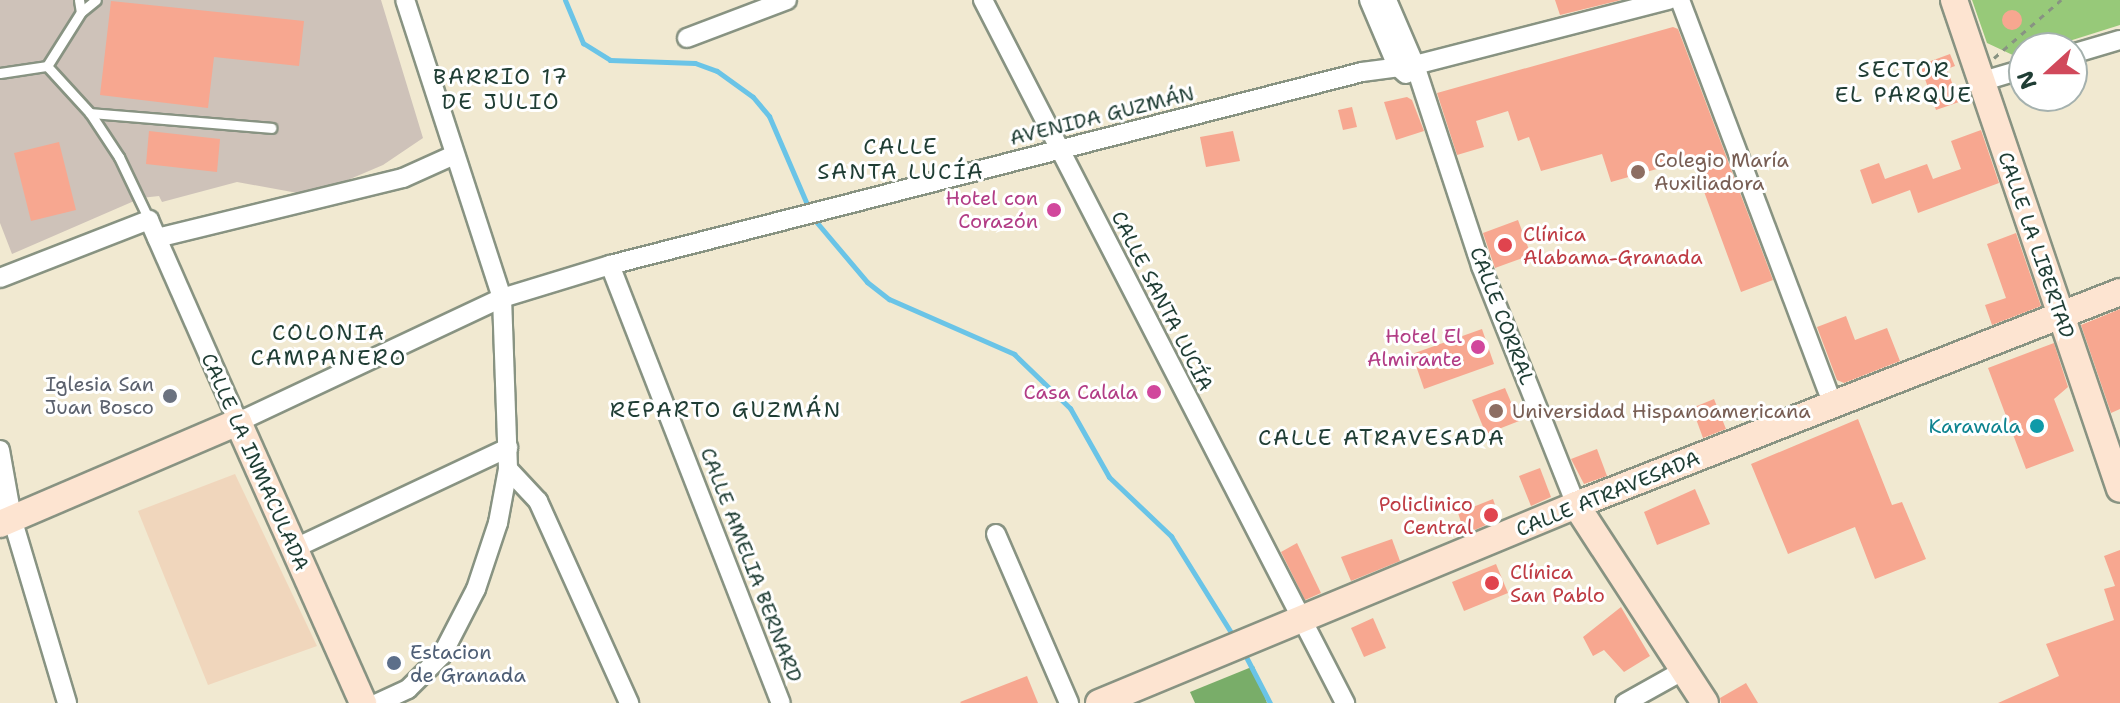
<!DOCTYPE html>
<html>
<head>
<meta charset="utf-8">
<style>
  body { margin:0 }
  #map { position:relative; width:2120px; height:703px; overflow:hidden; background:#f1e9d1; font-family:"Shantell Sans",sans-serif }
  div>[style] { position:absolute }
  [style*='--x'] { left:calc(var(--x)*1px); top:calc(var(--y)*1px); width:calc(var(--w)*1px); rotate:calc(var(--a)*1deg) }
  .built>* { inset:0; background:#f0d6bc }
  .industrial>* { inset:0; background:#cec2b9 }
  .green>* { inset:0; background:#97c979 }
  .forest>* { inset:0; background:#79ad69 }
  .stream>* { height:5px; margin:-2.5px; padding:0 2.5px; transform-origin:2.5px; border-radius:2.5px; background:#6ac4e7 }
  .building>* { inset:0; background:#f7a790 }
  .round { border-radius:50% }
  .path>* { height:3px; margin-top:-1.5px; transform-origin:0; background:repeating-linear-gradient(90deg,#889382 0 6px,transparent 0 12px) }
  .roads { filter:drop-shadow(2px 0 #889382) drop-shadow(-2px 0 #889382) drop-shadow(0 2px #889382) drop-shadow(0 -2px #889382) }
  .lane>* { height:9px; margin:-4.5px; padding:0 4.5px; transform-origin:4.5px; border-radius:4.5px; background:#fff }
  .street>* { height:18px; margin:-9px; padding:0 9px; transform-origin:9px; border-radius:9px; background:#fff }
  .secondary>* { height:26px; margin:-13px; padding:0 13px; transform-origin:13px; border-radius:13px; background:#fde4d1 }
  .dots>* { width:22px; height:22px; translate:-50% -50%; box-sizing:border-box; border:4px solid #fff; border-radius:50% }
  span { translate:-50% -50%; white-space:nowrap; text-align:center; line-height:1.15; -webkit-text-stroke:6px #fff; paint-order:stroke }
  .street-label { font-size:20px; color:#1f3d34 }
  .education-label { font-size:20px; color:#785e54 }
  .left { translate:0 -50%; text-align:left }
  .hotel-label { font-size:20px; color:#b23c85 }
  .right { translate:-100% -50%; text-align:right }
  .health-label { font-size:20px; color:#be3a42 }
  .worship-label { font-size:20px; color:#5b616d }
  .culture-label { font-size:20px; color:#0d838f }
  .service-label { font-size:20px; color:#4e5e75 }
  .neighbourhood-label { font-size:22px; color:#1f3d34; letter-spacing:2px }
  .north { position:absolute; left:2008px; top:32px; width:80px; height:80px; box-sizing:border-box; background:#fff; border:2px solid #a5b1ae; border-radius:50%; rotate:249deg; font-size:22px; font-weight:700; line-height:32px; text-align:center; color:#1f3d34 }
  .north::after { content:''; display:block; margin:auto; width:28px; height:36px; background:#d1495b; clip-path:polygon(50% 0,100% 100%,50% 72%,0 100%) }
</style>
</head>
<body>
<div id="map">
  <div class="built">
    <i style="clip-path:polygon(235px 474px,317px 646px,208px 685px,138px 511px)"></i>
  </div>
  <div class="industrial">
    <i style="clip-path:polygon(0 0,381px 0,423px 138px,383px 165px,336px 185px,303px 194px,237px 182px,162px 202px,159px 196px,141px 198px,12px 254px,0 223px)"></i>
  </div>
  <div class="green">
    <i style="clip-path:polygon(1972px 0,2120px 0,2120px 25px,2047px 48px,2024px 48px,2024px 55px,2017px 57px,1987px 43px)"></i>
  </div>
  <div class="forest">
    <i style="clip-path:polygon(1254px 666px,1267px 703px,1195px 703px,1190px 692px)"></i>
  </div>
  <div class="stream">
    <i style="--x:565;--y:0;--w:47;--a:67.3"></i>
    <i style="--x:583;--y:43;--w:32;--a:32"></i>
    <i style="--x:610;--y:60;--w:85;--a:2"></i>
    <i style="--x:695;--y:63;--w:23;--a:20"></i>
    <i style="--x:717;--y:71;--w:44;--a:35.8"></i>
    <i style="--x:753;--y:97;--w:25;--a:50"></i>
    <i style="--x:769;--y:116;--w:101;--a:66.7"></i>
    <i style="--x:813;--y:218;--w:84;--a:49.8"></i>
    <i style="--x:867;--y:282;--w:28;--a:38"></i>
    <i style="--x:889;--y:299;--w:137;--a:23.7"></i>
    <i style="--x:1014;--y:354;--w:78;--a:44"></i>
    <i style="--x:1070;--y:408;--w:79;--a:60.5"></i>
    <i style="--x:1109;--y:477;--w:86;--a:43.6"></i>
    <i style="--x:1171;--y:536;--w:121;--a:58.1"></i>
    <i style="--x:1243;--y:651;--w:59;--a:62.6"></i>
  </div>
  <div class="building">
    <i style="clip-path:polygon(1555px 0,1621px 0,1560px 15px)"></i>
    <i style="clip-path:polygon(111px 1px,304px 21px,299px 66px,214px 57px,208px 108px,100px 95px)"></i>
    <i class="round" style="left:2002px;top:10px;width:20px;height:20px"></i>
    <i style="clip-path:polygon(1673px 27px,1678px 29px,1773px 280px,1741px 292px,1692px 159px,1611px 182px,1602px 154px,1541px 171px,1529px 137px,1518px 141px,1508px 111px,1476px 121px,1484px 147px,1457px 155px,1437px 93px)"></i>
    <i style="clip-path:polygon(1950px 54px,1955px 66px,1947px 69px,1959px 102px,1936px 110px,1920px 65px)"></i>
    <i style="clip-path:polygon(1407px 97px,1412px 100px,1424px 131px,1396px 140px,1384px 102px)"></i>
    <i style="clip-path:polygon(1352px 107px,1357px 127px,1343px 130px,1338px 110px)"></i>
    <i style="clip-path:polygon(1981px 130px,1999px 183px,1918px 213px,1910px 190px,1872px 204px,1860px 170px,1879px 163px,1885px 179px,1927px 164px,1933px 179px,1961px 169px,1951px 141px)"></i>
    <i style="clip-path:polygon(149px 131px,220px 139px,217px 172px,146px 164px)"></i>
    <i style="clip-path:polygon(1233px 131px,1240px 161px,1206px 167px,1200px 137px)"></i>
    <i style="clip-path:polygon(59px 142px,76px 210px,31px 221px,14px 153px)"></i>
    <i style="clip-path:polygon(1518px 220px,1531px 255px,1495px 268px,1483px 233px)"></i>
    <i style="clip-path:polygon(2016px 233px,2041px 306px,1992px 325px,1985px 305px,2006px 298px,1987px 244px)"></i>
    <i style="clip-path:polygon(2120px 309px,2120px 409px,2111px 413px,2081px 325px)"></i>
    <i style="clip-path:polygon(1846px 316px,1855px 340px,1887px 328px,1900px 361px,1844px 383px,1837px 380px,1817px 327px)"></i>
    <i style="clip-path:polygon(1482px 329px,1494px 364px,1424px 389px,1412px 354px)"></i>
    <i style="clip-path:polygon(2054px 343px,2068px 387px,2054px 399px,2074px 451px,2026px 469px,1988px 368px)"></i>
    <i style="clip-path:polygon(1505px 388px,1519px 421px,1486px 434px,1472px 400px)"></i>
    <i style="clip-path:polygon(1714px 399px,1726px 429px,1703px 438px,1692px 408px)"></i>
    <i style="clip-path:polygon(1858px 419px,1892px 505px,1902px 502px,1926px 559px,1875px 579px,1855px 527px,1788px 554px,1751px 464px)"></i>
    <i style="clip-path:polygon(1597px 449px,1607px 476px,1584px 484px,1571px 459px)"></i>
    <i style="clip-path:polygon(1540px 468px,1551px 497px,1531px 506px,1519px 476px)"></i>
    <i style="clip-path:polygon(1695px 489px,1710px 524px,1657px 545px,1644px 512px)"></i>
    <i style="clip-path:polygon(1493px 499px,1500px 519px,1465px 534px,1458px 513px)"></i>
    <i style="clip-path:polygon(1392px 539px,1400px 561px,1351px 581px,1341px 557px)"></i>
    <i style="clip-path:polygon(1297px 543px,1321px 593px,1305px 600px,1281px 552px)"></i>
    <i style="clip-path:polygon(2120px 550px,2120px 703px,1998px 703px,2059px 676px,2046px 644px,2114px 620px,2104px 589px,2115px 586px,2104px 556px)"></i>
    <i style="clip-path:polygon(1496px 564px,1508px 593px,1464px 611px,1452px 582px)"></i>
    <i style="clip-path:polygon(1621px 607px,1650px 656px,1624px 672px,1604px 650px,1593px 656px,1583px 637px)"></i>
    <i style="clip-path:polygon(1373px 618px,1386px 648px,1364px 657px,1351px 628px)"></i>
    <i style="clip-path:polygon(1027px 676px,1038px 703px,961px 703px,960px 702px)"></i>
    <i style="clip-path:polygon(1746px 683px,1758px 703px,1721px 703px,1720px 698px)"></i>
  </div>
  <div class="path">
    <i style="--x:1994;--y:58;--w:89;--a:-40.9"></i>
  </div>
  <div class="roads">
    <div class="lane">
      <i style="--x:79;--y:0;--w:12;--a:81"></i>
      <i style="--x:47;--y:66;--w:64;--a:-57.8"></i>
      <i style="--x:81;--y:12;--w:19;--a:-39"></i>
      <i style="--x:0;--y:73;--w:48;--a:-8.5"></i>
      <i style="--x:47;--y:66;--w:64;--a:47.5"></i>
      <i style="--x:90;--y:113;--w:53;--a:56.6"></i>
      <i style="--x:119;--y:157;--w:70;--a:64.5"></i>
      <i style="--x:90;--y:113;--w:182;--a:4.7"></i>
    </div>
    <div class="street">
      <i style="--x:983;--y:0;--w:791;--a:62.75"></i>
      <i style="--x:1369;--y:0;--w:72;--a:67"></i>
      <i style="--x:1397;--y:66;--w:12;--a:42"></i>
      <i style="--x:1387;--y:0;--w:71;--a:66.7"></i>
      <i style="--x:1415;--y:65;--w:212;--a:71.8"></i>
      <i style="--x:1481;--y:266;--w:257;--a:68.3"></i>
      <i style="--x:1680;--y:0;--w:432;--a:69.3"></i>
      <i style="--x:687;--y:38;--w:107;--a:-20.8"></i>
      <i style="--x:2072;--y:54;--w:50;--a:-16.3"></i>
      <i style="--x:1980;--y:82;--w:46;--a:-16.5"></i>
      <i style="--x:157;--y:238;--w:253;--a:-13.7"></i>
      <i style="--x:403;--y:178;--w:56;--a:-24.3"></i>
      <i style="--x:610;--y:265;--w:470;--a:68.7"></i>
      <i style="--x:0;--y:278;--w:160;--a:-21.3"></i>
      <i style="--x:149;--y:220;--w:221;--a:66.2"></i>
      <i style="--x:238;--y:422;--w:292;--a:-25.2"></i>
      <i style="--x:502;--y:298;--w:113;--a:-17"></i>
      <i style="--x:610;--y:265;--w:776;--a:-14.39"></i>
      <i style="--x:1362;--y:72;--w:53;--a:-7.5"></i>
      <i style="--x:1415;--y:65;--w:262;--a:-14.4"></i>
      <i style="--x:0;--y:450;--w:63;--a:79.9"></i>
      <i style="--x:508;--y:469;--w:44;--a:46.8"></i>
      <i style="--x:538;--y:501;--w:222;--a:65.7"></i>
      <i style="--x:0;--y:496;--w:25;--a:61"></i>
      <i style="--x:12;--y:518;--w:193;--a:73.4"></i>
      <i style="--x:996;--y:534;--w:184;--a:66.6"></i>
      <i style="--x:293;--y:549;--w:238;--a:-25.2"></i>
      <i style="--x:378;--y:703;--w:33;--a:-25"></i>
      <i style="--x:408;--y:689;--w:48;--a:-45"></i>
      <i style="--x:442;--y:655;--w:74;--a:-62.7"></i>
      <i style="--x:476;--y:589;--w:70;--a:-71.6"></i>
      <i style="--x:498;--y:523;--w:55;--a:-79.5"></i>
      <i style="--x:508;--y:469;--w:171;--a:-92"></i>
      <i style="--x:502;--y:298;--w:313;--a:-108"></i>
      <i style="--x:1625;--y:703;--w:68;--a:-29.2"></i>
    </div>
    <div class="secondary">
      <i style="--x:1954;--y:0;--w:516;--a:71.25"></i>
      <i style="--x:1576;--y:505;--w:236;--a:56.9"></i>
      <i style="--x:0;--y:524;--w:259;--a:-23.2"></i>
      <i style="--x:238;--y:422;--w:308;--a:66"></i>
      <i style="--x:1099;--y:703;--w:516;--a:-22.54"></i>
      <i style="--x:1576;--y:505;--w:584;--a:-21.38"></i>
    </div>
  </div>
  <div class="dots">
    <i style="left:1638px;top:172px;background:#8d6e63"></i>
    <i style="left:1054px;top:210px;background:#d1479c"></i>
    <i style="left:1505px;top:245px;background:#e0444e"></i>
    <i style="left:1478px;top:347px;background:#d1479c"></i>
    <i style="left:1154px;top:392px;background:#d1479c"></i>
    <i style="left:170px;top:396px;background:#6b7280"></i>
    <i style="left:1496px;top:411px;background:#8d6e63"></i>
    <i style="left:2037px;top:426px;background:#0f9aa8"></i>
    <i style="left:1491px;top:515px;background:#e0444e"></i>
    <i style="left:1492px;top:583px;background:#e0444e"></i>
    <i style="left:394px;top:663px;background:#5c6f8a"></i>
  </div>
  <div class="street-label">
    <span style="left:1102px;top:116px;rotate:-14deg">AVENIDA GUZMÁN</span>
    <span style="left:2036px;top:245px;rotate:71deg">CALLE LA LIBERTAD</span>
    <span style="left:1162px;top:301px;rotate:63deg">CALLE SANTA LUCÍA</span>
    <span style="left:1502px;top:316px;rotate:69deg">CALLE CORRAL</span>
    <span style="left:255px;top:462px;rotate:66deg">CALLE LA INMACULADA</span>
    <span style="left:1608px;top:494px;rotate:-22deg">CALLE ATRAVESADA</span>
    <span style="left:751px;top:565px;rotate:69deg">CALLE AMELIA BERNARD</span>
  </div>
  <div class="education-label">
    <span class="left" style="left:1654px;top:172px">Colegio María<br>Auxiliadora</span>
    <span class="left" style="left:1512px;top:411px">Universidad Hispanoamericana</span>
  </div>
  <div class="hotel-label">
    <span class="right" style="left:1038px;top:210px">Hotel con<br>Corazón</span>
    <span class="right" style="left:1462px;top:348px">Hotel El<br>Almirante</span>
    <span class="right" style="left:1138px;top:392px">Casa Calala</span>
  </div>
  <div class="health-label">
    <span class="left" style="left:1523px;top:246px">Clínica<br>Alabama-Granada</span>
    <span class="right" style="left:1473px;top:516px">Policlinico<br>Central</span>
    <span class="left" style="left:1510px;top:584px">Clínica<br>San Pablo</span>
  </div>
  <div class="worship-label">
    <span class="right" style="left:154px;top:396px">Iglesia San<br>Juan Bosco</span>
  </div>
  <div class="culture-label">
    <span class="right" style="left:2021px;top:426px">Karawala</span>
  </div>
  <div class="service-label">
    <span class="left" style="left:410px;top:664px">Estacion<br>de Granada</span>
  </div>
  <div class="neighbourhood-label">
    <span style="left:1904px;top:82px">SECTOR<br>EL PARQUE</span>
    <span style="left:501px;top:89px">BARRIO 17<br>DE JULIO</span>
    <span style="left:901px;top:159px">CALLE<br>SANTA LUCÍA</span>
    <span style="left:329px;top:345px">COLONIA<br>CAMPANERO</span>
    <span style="left:726px;top:410px">REPARTO GUZMÁN</span>
    <span style="left:1382px;top:438px">CALLE ATRAVESADA</span>
  </div>
  <div class="north">N</div>
</div>
</body>
</html>
